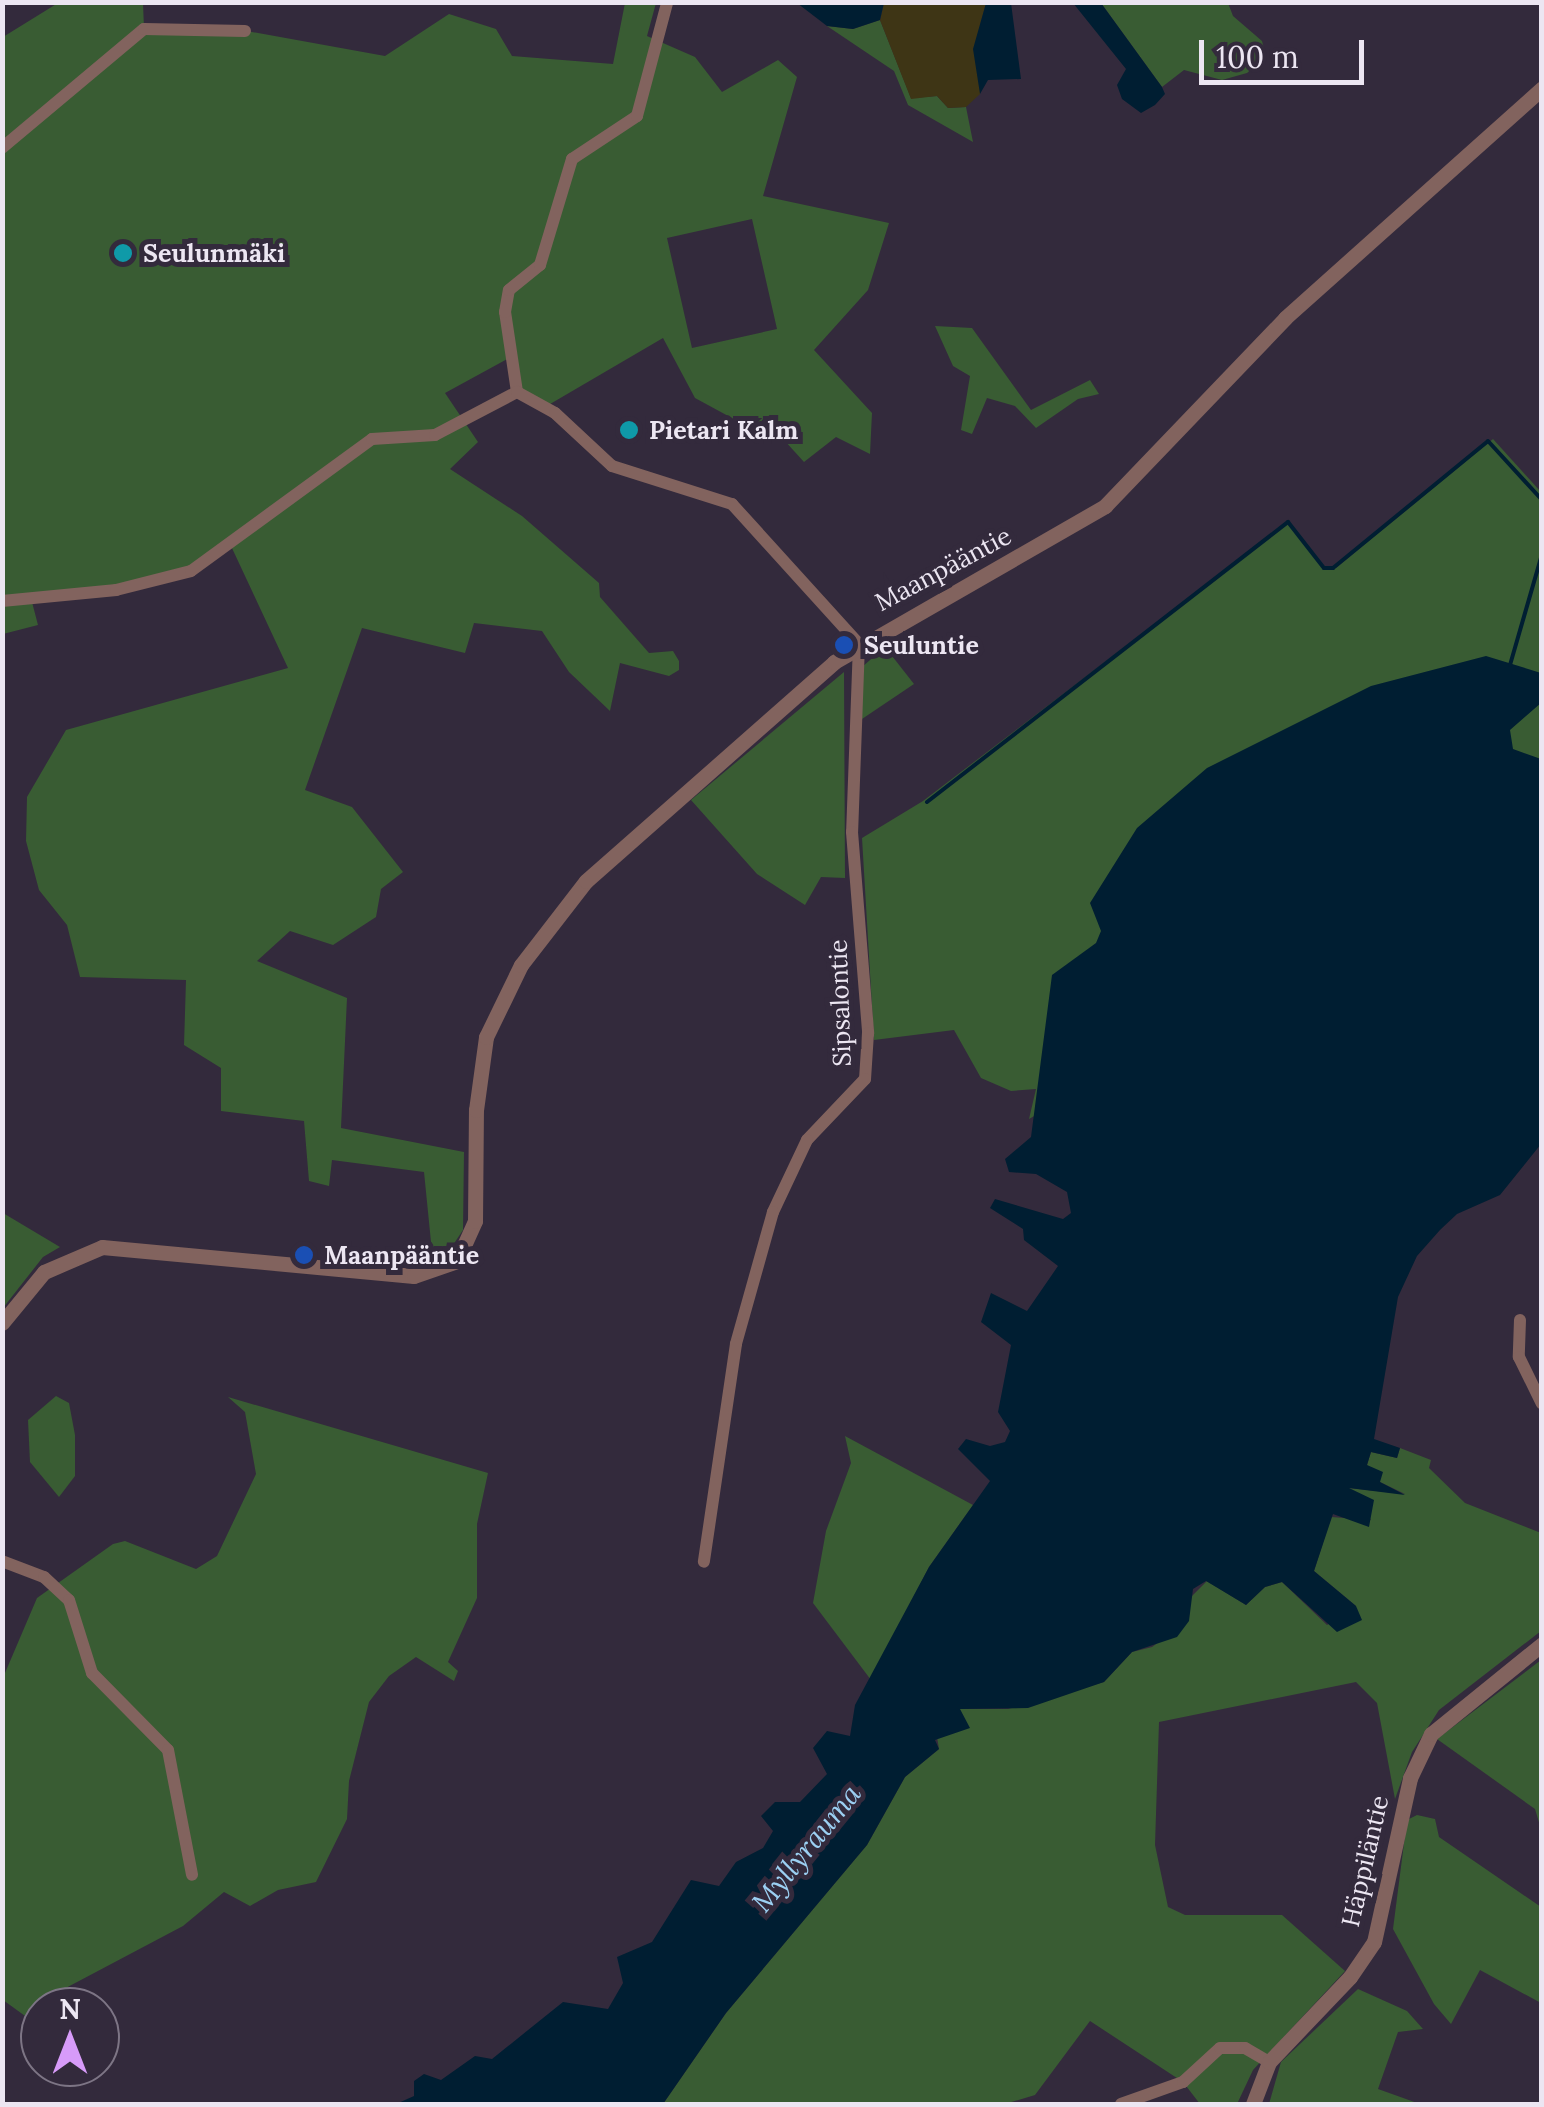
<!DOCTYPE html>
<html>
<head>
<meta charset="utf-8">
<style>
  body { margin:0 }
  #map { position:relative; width:1544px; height:2107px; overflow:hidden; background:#332a3c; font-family:Lora,serif }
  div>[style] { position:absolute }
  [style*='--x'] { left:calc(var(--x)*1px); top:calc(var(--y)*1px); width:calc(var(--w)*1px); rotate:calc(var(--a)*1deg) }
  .green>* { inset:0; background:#395c33 }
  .sand>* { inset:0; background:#3e3515 }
  .water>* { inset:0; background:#001e32 }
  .stream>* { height:4px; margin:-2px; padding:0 2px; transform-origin:2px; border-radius:2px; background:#001e32 }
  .minor>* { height:12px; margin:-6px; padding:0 6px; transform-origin:6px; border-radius:6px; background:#82635e }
  .tertiary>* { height:15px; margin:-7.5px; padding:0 7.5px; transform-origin:7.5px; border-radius:7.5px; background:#82635e }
  .dots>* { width:28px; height:28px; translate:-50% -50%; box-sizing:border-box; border:5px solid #332a3c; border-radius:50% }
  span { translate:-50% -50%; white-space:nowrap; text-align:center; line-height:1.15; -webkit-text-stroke:10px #332a3c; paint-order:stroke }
  .poi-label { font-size:25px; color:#ece6f2; font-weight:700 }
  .left { translate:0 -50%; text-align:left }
  .street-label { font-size:25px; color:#ece6f2 }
  .water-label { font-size:28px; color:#9cd0f3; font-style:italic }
  .frame { position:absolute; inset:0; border:5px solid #ece6f2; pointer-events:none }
  .north { position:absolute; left:20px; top:1987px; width:100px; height:100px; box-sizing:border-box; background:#332a3c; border:2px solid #7d7585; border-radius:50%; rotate:0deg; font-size:28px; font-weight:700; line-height:40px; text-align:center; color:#ece6f2 }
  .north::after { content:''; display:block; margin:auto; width:35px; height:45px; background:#d79bf9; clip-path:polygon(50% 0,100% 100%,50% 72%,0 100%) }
  .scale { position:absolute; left:1199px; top:40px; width:165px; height:45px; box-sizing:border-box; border:5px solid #ece6f2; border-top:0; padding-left:12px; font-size:30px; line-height:35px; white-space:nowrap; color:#ece6f2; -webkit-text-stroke:8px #332a3c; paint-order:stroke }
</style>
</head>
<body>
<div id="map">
  <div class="green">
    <i style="clip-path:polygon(evenodd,58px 3px,143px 3px,144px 28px,241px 30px,385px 56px,449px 14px,496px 29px,512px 56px,613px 64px,625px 3px,656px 3px,647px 36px,695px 57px,722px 92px,778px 60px,797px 77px,763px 196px,889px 223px,868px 290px,814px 350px,872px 413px,870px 454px,836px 437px,804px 462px,764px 418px,754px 430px,695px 398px,663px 338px,545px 407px,524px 397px,511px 357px,445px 393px,478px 442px,450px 469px,522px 516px,599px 583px,600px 597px,649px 653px,673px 651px,679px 661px,679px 670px,669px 676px,620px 663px,610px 711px,569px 672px,542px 631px,474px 623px,465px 653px,362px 628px,305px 790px,352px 807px,403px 872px,381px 889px,376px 917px,333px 945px,290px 931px,257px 961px,347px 998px,341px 1128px,464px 1152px,463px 1230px,443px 1260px,433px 1262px,424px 1172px,332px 1160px,329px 1186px,309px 1181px,304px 1121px,221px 1111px,221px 1068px,184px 1045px,186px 980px,80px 977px,67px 925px,39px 890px,26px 841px,27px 797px,66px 730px,288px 668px,231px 546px,191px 571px,32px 602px,38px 625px,3px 634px,3px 37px,58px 3px,752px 219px,777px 329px,692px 348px,667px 238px,752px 219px)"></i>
    <i style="clip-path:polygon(1101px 3px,1228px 3px,1233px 16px,1262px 41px,1266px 56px,1247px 73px,1222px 80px,1184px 70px,1162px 87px)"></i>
    <i style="clip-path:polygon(880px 20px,911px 98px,937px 96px,948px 108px,966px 107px,973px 142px,908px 105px,894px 71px,827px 26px,853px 29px)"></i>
    <i style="clip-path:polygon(935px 326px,972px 328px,1031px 410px,1090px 380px,1099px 394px,1078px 399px,1036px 428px,1015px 406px,987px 398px,972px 434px,961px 430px,970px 376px,953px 366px)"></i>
    <i style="clip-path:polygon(1493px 439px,1541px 492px,1541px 828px,1029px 1119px,1036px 1089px,1011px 1091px,981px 1078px,954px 1030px,874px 1040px,862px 838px,923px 801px,1288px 522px,1324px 567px,1336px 568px)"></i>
    <i style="clip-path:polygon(885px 647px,914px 684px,862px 719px,862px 667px)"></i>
    <i style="clip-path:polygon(844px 672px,845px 878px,821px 877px,805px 905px,757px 874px,691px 800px)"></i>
    <i style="clip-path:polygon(3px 1213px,60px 1247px,43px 1257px,3px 1308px)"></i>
    <i style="clip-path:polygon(56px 1396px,69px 1403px,75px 1435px,75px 1476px,59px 1497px,30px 1462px,28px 1420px)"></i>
    <i style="clip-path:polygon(228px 1397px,488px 1473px,477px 1524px,477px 1598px,448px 1662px,458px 1671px,454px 1681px,416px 1657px,389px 1676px,369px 1702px,349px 1781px,347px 1819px,316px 1882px,278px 1890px,250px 1906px,224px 1892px,183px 1926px,62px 1990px,32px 2021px,3px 2000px,2px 1680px,37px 1598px,113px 1544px,125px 1541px,196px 1569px,217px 1556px,256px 1474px,245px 1412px)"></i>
    <i style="clip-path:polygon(845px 1436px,973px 1505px,929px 1567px,871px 1680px,813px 1603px,826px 1531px,851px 1463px)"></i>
    <i style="clip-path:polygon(1400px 1448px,1431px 1460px,1429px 1468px,1465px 1503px,1541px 1533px,1541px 1631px,1439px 1710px,1412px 1752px,1395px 1799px,1377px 1703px,1356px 1682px,1159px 1722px,1155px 1845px,1168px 1907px,1185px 1915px,1282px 1915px,1345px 1971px,1253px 2070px,1237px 2104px,1200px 2104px,1183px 2082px,1090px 2021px,1035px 2095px,1005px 2104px,663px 2104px,726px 2013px,867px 1845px,905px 1777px,939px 1749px,937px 1737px,958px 1727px,960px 1709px,1008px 1709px,1104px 1682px,1132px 1652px,1152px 1647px,1188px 1621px,1188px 1600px,1207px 1581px,1246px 1605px,1265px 1587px,1282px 1582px,1327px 1625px,1356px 1606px,1314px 1571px,1331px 1517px,1371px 1520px,1349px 1488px,1405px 1494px,1380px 1482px,1367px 1465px,1371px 1452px,1397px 1458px)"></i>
    <i style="clip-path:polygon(1541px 1660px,1539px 1700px,1541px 1829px,1535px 1809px,1437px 1739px)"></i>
    <i style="clip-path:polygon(1417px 1815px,1435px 1819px,1439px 1837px,1541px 1907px,1541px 2003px,1480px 1970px,1451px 2024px,1434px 2004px,1393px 1929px,1407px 1820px)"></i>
    <i style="clip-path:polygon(1358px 1989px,1407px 2011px,1423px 2029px,1398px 2032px,1378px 2089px,1420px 2104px,1269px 2104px,1281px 2062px)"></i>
  </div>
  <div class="sand">
    <i style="clip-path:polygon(884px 3px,986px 3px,980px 26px,980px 94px,966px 107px,948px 108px,937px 96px,911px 99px,880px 20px)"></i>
  </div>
  <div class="water">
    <i style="clip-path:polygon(797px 3px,884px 3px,880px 20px,853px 29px,827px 26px)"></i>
    <i style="clip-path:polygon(986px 3px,1011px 3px,1021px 79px,988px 80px,980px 94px,973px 49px)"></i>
    <i style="clip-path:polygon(1073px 3px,1101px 3px,1162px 87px,1165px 94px,1155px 105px,1141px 113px,1122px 99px,1117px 85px,1126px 69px)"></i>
    <i style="clip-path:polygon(1486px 656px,1541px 673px,1541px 703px,1510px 730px,1513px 749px,1541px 759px,1541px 1144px,1500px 1195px,1457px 1214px,1440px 1230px,1417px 1256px,1398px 1297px,1374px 1439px,1400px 1448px,1397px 1458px,1371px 1452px,1367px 1465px,1383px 1472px,1380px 1482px,1405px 1495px,1349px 1488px,1374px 1500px,1369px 1527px,1333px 1514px,1314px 1571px,1356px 1606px,1362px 1620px,1337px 1632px,1282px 1582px,1265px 1587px,1246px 1605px,1206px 1581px,1193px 1589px,1189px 1621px,1177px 1637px,1132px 1652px,1104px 1682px,1028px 1708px,960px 1709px,970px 1728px,935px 1740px,939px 1749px,905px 1777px,867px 1845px,726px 2013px,663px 2104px,396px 2104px,414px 2096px,414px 2081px,424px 2074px,441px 2080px,475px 2056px,492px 2059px,563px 2002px,608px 2009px,623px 1983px,617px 1957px,652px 1942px,691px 1880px,719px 1886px,736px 1862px,763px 1848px,773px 1831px,761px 1816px,775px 1802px,800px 1802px,827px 1774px,813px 1748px,827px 1731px,850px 1736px,855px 1705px,929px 1567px,990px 1481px,958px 1449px,966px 1439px,990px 1446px,1005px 1442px,1010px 1431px,998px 1412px,1011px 1345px,981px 1322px,991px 1293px,1027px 1311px,1058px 1266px,1024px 1240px,1023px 1229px,990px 1208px,995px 1199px,1063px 1219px,1071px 1213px,1067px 1192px,1036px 1174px,1009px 1172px,1005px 1159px,1031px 1137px,1052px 975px,1096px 943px,1101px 931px,1090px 903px,1137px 828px,1207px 768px,1371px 686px)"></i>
  </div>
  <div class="stream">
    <i style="--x:1510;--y:665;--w:116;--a:-73.9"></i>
    <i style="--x:927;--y:802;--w:457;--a:-37.8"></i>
    <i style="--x:1288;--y:522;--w:58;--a:52"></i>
    <i style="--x:1324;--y:568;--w:9;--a:0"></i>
    <i style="--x:1333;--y:568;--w:200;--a:-39.3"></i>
    <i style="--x:1488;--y:441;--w:80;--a:47.5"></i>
  </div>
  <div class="minor">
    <i style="--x:2;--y:148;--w:185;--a:-40"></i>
    <i style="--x:144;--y:29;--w:101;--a:1.1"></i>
    <i style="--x:517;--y:392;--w:81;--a:-98.5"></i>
    <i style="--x:505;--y:312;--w:22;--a:-80"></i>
    <i style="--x:509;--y:290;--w:40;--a:-39"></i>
    <i style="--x:540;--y:265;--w:111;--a:-73.2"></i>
    <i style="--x:572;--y:159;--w:78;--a:-33.5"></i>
    <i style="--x:637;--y:116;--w:117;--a:-75.1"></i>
    <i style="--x:2;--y:601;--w:115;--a:-5.5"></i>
    <i style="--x:116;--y:590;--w:77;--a:-14.2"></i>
    <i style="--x:191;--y:571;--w:224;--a:-36.1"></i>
    <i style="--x:372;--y:439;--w:63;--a:-3.6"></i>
    <i style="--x:435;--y:435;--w:93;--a:-27.7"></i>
    <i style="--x:517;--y:392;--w:43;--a:28.9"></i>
    <i style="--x:555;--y:413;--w:78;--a:42.9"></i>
    <i style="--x:612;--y:466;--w:126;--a:17.6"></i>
    <i style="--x:732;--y:504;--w:189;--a:47.8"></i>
    <i style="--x:859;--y:644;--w:188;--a:92.1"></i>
    <i style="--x:852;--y:832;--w:202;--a:85.4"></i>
    <i style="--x:868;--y:1033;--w:46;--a:93.7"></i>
    <i style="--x:865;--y:1079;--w:84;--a:133.6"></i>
    <i style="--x:807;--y:1140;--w:80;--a:115.3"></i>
    <i style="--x:773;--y:1212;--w:137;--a:105.7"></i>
    <i style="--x:736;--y:1344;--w:220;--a:98.4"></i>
    <i style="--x:1520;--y:1320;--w:37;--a:92"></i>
    <i style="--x:1519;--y:1357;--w:52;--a:63.9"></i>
    <i style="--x:2;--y:1561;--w:45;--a:20.9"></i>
    <i style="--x:44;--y:1577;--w:34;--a:43"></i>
    <i style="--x:69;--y:1600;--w:77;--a:72.5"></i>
    <i style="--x:92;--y:1673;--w:108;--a:45.4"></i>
    <i style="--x:168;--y:1750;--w:127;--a:79.1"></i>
    <i style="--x:1121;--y:2104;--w:66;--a:-19.5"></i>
    <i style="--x:1183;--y:2082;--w:50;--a:-42.6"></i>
    <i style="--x:1220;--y:2048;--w:25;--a:0"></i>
    <i style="--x:1245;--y:2048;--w:28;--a:30"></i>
  </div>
  <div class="tertiary">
    <i style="--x:2;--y:1323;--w:66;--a:-50.5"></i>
    <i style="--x:44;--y:1272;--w:63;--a:-23.3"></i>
    <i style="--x:102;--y:1247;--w:313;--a:5.3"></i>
    <i style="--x:414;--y:1276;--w:46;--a:-19.2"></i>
    <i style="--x:457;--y:1261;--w:44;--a:-65.8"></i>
    <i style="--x:475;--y:1221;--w:111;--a:-89.5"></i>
    <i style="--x:476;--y:1110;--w:74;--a:-82.2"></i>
    <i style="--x:486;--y:1037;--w:80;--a:-64.1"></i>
    <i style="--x:521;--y:965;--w:106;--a:-52.3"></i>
    <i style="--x:586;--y:881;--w:331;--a:-41.4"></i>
    <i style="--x:834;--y:662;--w:313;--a:-29.9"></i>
    <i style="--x:1105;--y:506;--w:260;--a:-46.2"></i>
    <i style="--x:1285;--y:318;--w:345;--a:-41.8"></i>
    <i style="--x:1253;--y:2104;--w:45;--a:-69.1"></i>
    <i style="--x:1269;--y:2062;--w:117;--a:-46.4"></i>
    <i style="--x:1350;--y:1977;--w:42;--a:-55.6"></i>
    <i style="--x:1374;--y:1942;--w:168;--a:-77.6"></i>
    <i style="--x:1410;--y:1778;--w:49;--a:-64.5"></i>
    <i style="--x:1431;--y:1734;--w:143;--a:-39"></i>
  </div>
  <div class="dots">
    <i style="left:123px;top:253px;background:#0f9aa8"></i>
    <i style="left:629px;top:430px;background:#0f9aa8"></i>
    <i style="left:844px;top:645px;background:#1a4fb4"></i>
    <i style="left:304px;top:1255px;background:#1a4fb4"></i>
  </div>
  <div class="poi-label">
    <span class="left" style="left:143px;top:253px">Seulunmäki</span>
    <span class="left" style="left:649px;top:430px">Pietari Kalm</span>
    <span class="left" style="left:864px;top:645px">Seuluntie</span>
    <span class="left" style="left:324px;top:1255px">Maanpääntie</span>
  </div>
  <div class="street-label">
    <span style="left:943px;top:569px;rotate:-28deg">Maanpääntie</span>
    <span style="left:840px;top:1003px;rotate:-92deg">Sipsalontie</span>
    <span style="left:1365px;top:1861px;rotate:-77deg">Häppiläntie</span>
  </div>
  <div class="water-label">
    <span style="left:806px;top:1848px;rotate:-51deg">Myllyrauma</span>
  </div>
  <div class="frame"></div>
  <div class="north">N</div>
  <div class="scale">100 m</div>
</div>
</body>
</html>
